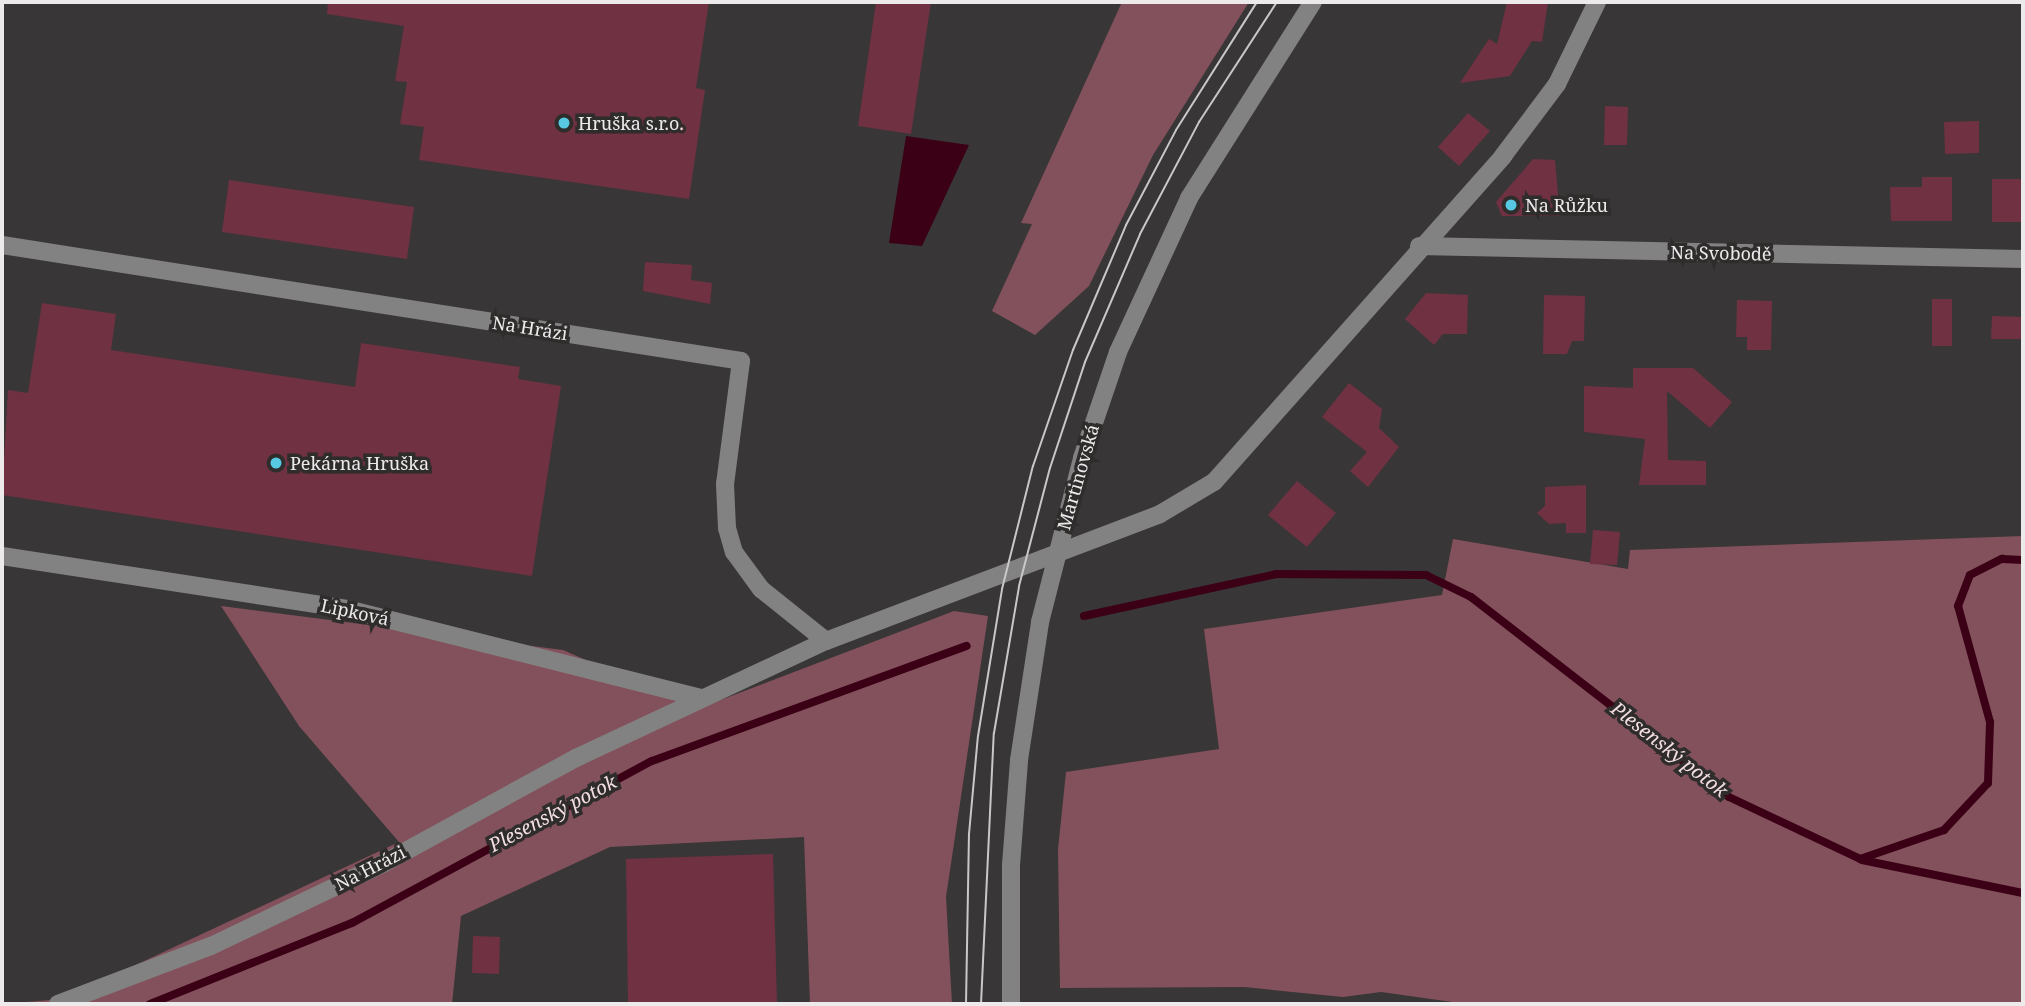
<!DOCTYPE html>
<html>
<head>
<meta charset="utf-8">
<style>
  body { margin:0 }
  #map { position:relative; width:2025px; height:1006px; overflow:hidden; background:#393637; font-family:"Noto Serif",serif }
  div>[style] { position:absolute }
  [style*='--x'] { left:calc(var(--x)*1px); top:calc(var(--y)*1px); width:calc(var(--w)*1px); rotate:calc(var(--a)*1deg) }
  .green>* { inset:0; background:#83515c }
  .water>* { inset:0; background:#3b0016 }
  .stream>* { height:8px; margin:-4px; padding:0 4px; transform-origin:4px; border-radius:4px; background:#3b0016 }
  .building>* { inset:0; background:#703142 }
  .minor>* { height:18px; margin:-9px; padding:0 9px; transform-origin:9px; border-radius:9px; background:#838282 }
  .tram>* { height:2px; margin:-1px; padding:0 1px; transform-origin:1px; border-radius:1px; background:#c9c7c8 }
  .dots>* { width:19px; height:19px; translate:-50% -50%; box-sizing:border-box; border:4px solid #2f2c2c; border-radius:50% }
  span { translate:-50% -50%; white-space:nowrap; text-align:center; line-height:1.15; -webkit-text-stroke:7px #2f2c2c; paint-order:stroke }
  .poi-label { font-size:18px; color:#eceaeb }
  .left { translate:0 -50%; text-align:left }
  .street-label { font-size:18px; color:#eceaeb }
  .water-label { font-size:19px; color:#f3dee2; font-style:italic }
  .frame { position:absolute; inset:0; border:4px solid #eceaeb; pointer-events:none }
</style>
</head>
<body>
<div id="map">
  <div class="green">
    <i style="clip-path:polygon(1122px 2px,1249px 2px,1153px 155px,1089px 286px,1035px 335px,992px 311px,1032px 224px,1021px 223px)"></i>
    <i style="clip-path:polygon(2023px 536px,2023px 1004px,1467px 1004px,1381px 992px,1343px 997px,1244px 987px,1060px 988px,1058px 849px,1066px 772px,1219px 749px,1204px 629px,1442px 595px,1453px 539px,1628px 569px,1630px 550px)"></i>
    <i style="clip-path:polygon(221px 606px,563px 650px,697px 709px,954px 611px,988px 616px,946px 897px,952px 1004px,810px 1004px,804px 837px,610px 847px,461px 916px,452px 1004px,2px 1004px,63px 999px,399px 842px,299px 726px)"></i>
  </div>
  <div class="water">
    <i style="clip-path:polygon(906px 136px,969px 145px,922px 246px,889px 243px)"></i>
  </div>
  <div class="stream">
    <i style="--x:1084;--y:616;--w:197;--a:-12.3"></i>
    <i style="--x:1276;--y:574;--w:150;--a:0.4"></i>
    <i style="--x:1426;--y:575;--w:50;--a:26.1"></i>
    <i style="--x:1471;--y:597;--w:326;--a:37.8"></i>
    <i style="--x:1729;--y:797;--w:145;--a:25.3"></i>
    <i style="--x:1860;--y:859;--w:89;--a:-19"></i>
    <i style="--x:1944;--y:830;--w:64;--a:-46.9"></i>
    <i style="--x:1988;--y:783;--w:61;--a:-88.1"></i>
    <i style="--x:1990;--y:722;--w:120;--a:-105.4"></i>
    <i style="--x:1958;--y:606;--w:33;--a:-69"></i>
    <i style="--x:1970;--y:575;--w:36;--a:-27"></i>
    <i style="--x:2002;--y:559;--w:21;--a:3"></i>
    <i style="--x:1862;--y:860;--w:164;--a:11.6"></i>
    <i style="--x:150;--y:1004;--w:218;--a:-21.9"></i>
    <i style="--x:352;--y:923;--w:341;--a:-28.4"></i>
    <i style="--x:652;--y:761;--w:335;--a:-20.1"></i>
  </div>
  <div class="building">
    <i style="clip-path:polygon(328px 2px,709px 2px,696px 88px,705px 90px,689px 199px,419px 160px,424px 127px,400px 124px,407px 82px,395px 81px,404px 26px,327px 14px)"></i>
    <i style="clip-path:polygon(876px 2px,931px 2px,911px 134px,858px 126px)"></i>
    <i style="clip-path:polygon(1507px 2px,1548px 2px,1542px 42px,1532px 41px,1510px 76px,1460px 83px,1489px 39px,1497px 44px)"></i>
    <i style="clip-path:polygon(1605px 106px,1628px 107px,1627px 145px,1604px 145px)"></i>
    <i style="clip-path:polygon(1468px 113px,1490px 131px,1459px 166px,1438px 147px)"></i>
    <i style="clip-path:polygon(1979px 121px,1979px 153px,1945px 154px,1944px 122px)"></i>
    <i style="clip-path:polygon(1533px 159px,1555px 160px,1560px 216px,1502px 216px,1496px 202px)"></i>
    <i style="clip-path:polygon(1922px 177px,1952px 177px,1952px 221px,1891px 221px,1890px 187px,1922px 187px)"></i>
    <i style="clip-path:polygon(1992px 179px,2023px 179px,2023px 222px,1992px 222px)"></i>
    <i style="clip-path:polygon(229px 180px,414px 207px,407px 259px,222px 232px)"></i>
    <i style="clip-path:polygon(645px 262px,692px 265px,691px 280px,712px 283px,710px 304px,643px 291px)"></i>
    <i style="clip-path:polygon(1426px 293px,1468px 295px,1467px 334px,1443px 334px,1434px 345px,1405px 319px)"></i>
    <i style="clip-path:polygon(1544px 295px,1585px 296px,1584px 341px,1572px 341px,1567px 354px,1543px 354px)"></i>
    <i style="clip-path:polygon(1932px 299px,1952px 299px,1952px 346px,1932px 346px)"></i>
    <i style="clip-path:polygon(1737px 300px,1772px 301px,1771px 350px,1747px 350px,1747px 337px,1736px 337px)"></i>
    <i style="clip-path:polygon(42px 303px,116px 314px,111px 350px,355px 387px,361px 343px,520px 367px,518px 379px,561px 386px,532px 576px,2px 495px,8px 390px,28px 393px)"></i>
    <i style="clip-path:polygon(1992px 316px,2023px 317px,2023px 339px,1991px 339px)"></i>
    <i style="clip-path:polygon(1633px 368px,1693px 368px,1732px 402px,1710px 428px,1667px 391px,1668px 460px,1706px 461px,1706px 485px,1639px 485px,1645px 439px,1584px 432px,1584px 386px,1633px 388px)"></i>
    <i style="clip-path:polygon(1349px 383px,1382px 409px,1379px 428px,1399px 447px,1368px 487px,1350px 471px,1367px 452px,1322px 417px)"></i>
    <i style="clip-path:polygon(1297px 481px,1336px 513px,1307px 547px,1268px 515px)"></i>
    <i style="clip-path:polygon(1586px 485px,1586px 533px,1566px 533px,1566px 523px,1549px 524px,1537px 513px,1545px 506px,1545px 487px)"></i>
    <i style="clip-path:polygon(1593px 530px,1620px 532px,1617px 565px,1590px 564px)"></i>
    <i style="clip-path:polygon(773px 854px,777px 1004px,628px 1004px,626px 859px)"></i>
    <i style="clip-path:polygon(473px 936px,500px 937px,499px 974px,472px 973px)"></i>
  </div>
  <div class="minor">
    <i style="--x:2;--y:245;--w:748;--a:8.92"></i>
    <i style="--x:741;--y:361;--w:124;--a:97.4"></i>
    <i style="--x:725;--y:484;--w:44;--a:87.4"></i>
    <i style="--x:727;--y:528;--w:25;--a:74"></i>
    <i style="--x:734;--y:552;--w:46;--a:53.9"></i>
    <i style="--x:761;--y:589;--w:83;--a:38.7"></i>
    <i style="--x:1419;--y:246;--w:604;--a:1.23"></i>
    <i style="--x:2;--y:556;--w:349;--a:8.7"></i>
    <i style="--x:347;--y:609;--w:366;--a:14.1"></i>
    <i style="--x:58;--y:1004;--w:164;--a:-20.8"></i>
    <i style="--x:211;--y:946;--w:192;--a:-25.6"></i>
    <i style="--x:384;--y:863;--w:219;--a:-28.7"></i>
    <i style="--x:576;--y:758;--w:276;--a:-25.1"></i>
    <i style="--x:826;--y:641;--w:357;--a:-20.8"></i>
    <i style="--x:1160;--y:514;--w:63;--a:-30.7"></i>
    <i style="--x:1214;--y:482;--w:436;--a:-48.4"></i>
    <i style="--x:1503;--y:156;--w:90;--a:-53.1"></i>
    <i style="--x:1557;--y:84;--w:91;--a:-64"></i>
    <i style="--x:1011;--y:1004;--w:139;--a:-90"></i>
    <i style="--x:1011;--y:865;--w:105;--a:-85.6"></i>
    <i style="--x:1019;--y:760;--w:140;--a:-81.3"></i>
    <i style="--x:1040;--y:622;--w:169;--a:-75.6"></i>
    <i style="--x:1082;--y:458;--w:112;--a:-71.2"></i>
    <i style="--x:1118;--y:352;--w:170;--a:-65.2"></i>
    <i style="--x:1189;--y:198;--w:232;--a:-57.7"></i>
  </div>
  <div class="tram">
    <i style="--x:966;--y:1004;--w:170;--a:-89"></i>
    <i style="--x:969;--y:834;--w:98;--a:-84.8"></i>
    <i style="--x:978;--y:736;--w:149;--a:-80.7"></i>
    <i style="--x:1002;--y:589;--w:127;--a:-75.9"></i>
    <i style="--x:1033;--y:466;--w:123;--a:-71"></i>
    <i style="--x:1073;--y:350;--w:136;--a:-67"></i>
    <i style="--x:1126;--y:225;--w:107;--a:-62.2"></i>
    <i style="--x:1176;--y:130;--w:151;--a:-57.7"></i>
    <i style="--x:981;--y:1004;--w:271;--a:-87.3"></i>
    <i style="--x:994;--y:733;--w:149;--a:-80.3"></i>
    <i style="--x:1019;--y:586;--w:122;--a:-75.3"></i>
    <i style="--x:1050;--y:468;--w:112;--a:-71.7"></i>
    <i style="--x:1085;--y:362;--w:139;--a:-66.7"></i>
    <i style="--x:1140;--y:234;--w:127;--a:-62.2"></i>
    <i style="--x:1199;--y:122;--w:143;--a:-57"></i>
  </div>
  <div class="dots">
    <i style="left:564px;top:123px;background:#58c9e3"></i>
    <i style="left:1511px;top:205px;background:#58c9e3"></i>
    <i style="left:276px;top:463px;background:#58c9e3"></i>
  </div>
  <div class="poi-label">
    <span class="left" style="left:578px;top:123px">Hruška s.r.o.</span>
    <span class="left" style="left:1525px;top:205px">Na Růžku</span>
    <span class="left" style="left:290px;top:463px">Pekárna Hruška</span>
  </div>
  <div class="street-label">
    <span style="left:1721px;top:253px;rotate:1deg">Na Svobodě</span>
    <span style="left:530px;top:328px;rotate:9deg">Na Hrázi</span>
    <span style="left:1078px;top:477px;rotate:-74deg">Martinovská</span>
    <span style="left:355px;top:612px;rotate:12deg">Lipková</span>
    <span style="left:370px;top:868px;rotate:-27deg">Na Hrázi</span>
  </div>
  <div class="water-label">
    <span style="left:1669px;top:750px;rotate:38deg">Plesenský potok</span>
    <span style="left:553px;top:814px;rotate:-28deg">Plesenský potok</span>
  </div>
  <div class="frame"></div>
</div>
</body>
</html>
